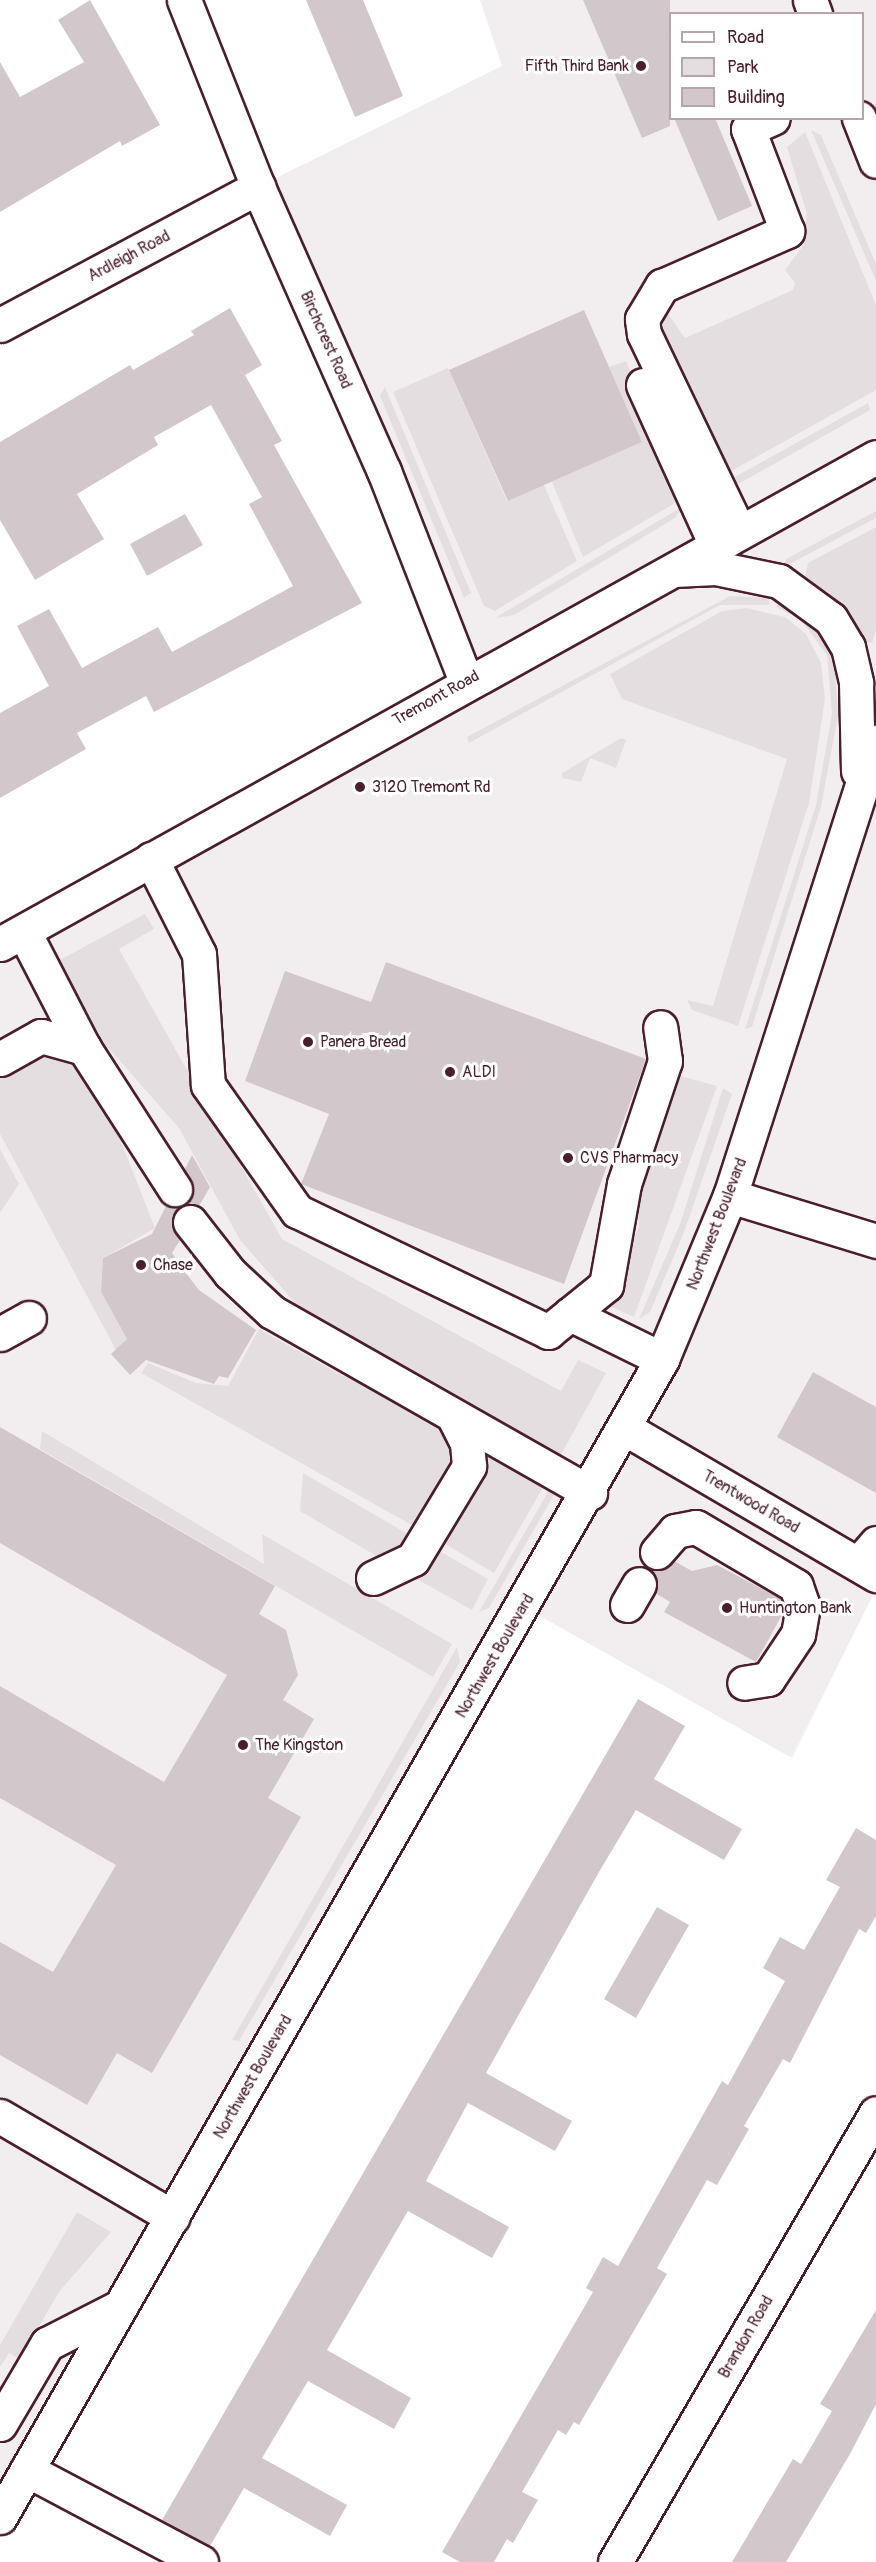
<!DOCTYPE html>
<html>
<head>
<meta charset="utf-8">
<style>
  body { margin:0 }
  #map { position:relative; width:876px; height:2562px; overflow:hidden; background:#fff; font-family:Pangolin,sans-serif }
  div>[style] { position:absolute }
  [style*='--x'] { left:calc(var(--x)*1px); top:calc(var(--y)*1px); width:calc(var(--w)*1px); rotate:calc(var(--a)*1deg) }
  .built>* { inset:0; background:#f2eeef }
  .green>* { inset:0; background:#e5dee0 }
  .building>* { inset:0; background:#d2c7cb }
  .roads { filter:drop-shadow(2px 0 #4a1f2b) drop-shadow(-2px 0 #4a1f2b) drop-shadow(0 2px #4a1f2b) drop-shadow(0 -2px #4a1f2b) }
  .minor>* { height:33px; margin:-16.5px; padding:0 16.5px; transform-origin:16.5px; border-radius:16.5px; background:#fff }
  .major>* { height:33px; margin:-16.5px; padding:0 16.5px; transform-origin:16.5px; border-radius:16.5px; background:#fff }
  .dots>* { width:16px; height:16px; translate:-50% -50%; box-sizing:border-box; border:3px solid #fff; border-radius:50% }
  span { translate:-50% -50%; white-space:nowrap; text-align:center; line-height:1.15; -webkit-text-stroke:6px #fff; paint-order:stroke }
  .poi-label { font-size:16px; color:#4a1f2b }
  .right { translate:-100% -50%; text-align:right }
  .left { translate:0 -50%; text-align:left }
  .street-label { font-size:16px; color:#4a1f2b }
  .legend { position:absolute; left:669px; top:12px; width:195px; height:108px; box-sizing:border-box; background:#fff; border:2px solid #b7a5aa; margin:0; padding:8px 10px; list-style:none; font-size:18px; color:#4a1f2b }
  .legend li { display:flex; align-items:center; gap:12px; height:30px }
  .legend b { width:30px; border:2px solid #b7a5aa }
</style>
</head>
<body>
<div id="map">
  <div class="built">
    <i style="clip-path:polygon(evenodd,480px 0,876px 0,876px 1589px,792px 1758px,524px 1607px,0 2517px,0 944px,466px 680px,258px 187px,502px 66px,480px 0,670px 14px,862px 14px,862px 118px,670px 118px,670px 14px)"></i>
  </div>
  <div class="green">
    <i style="clip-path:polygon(811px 130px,821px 135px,876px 264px,876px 281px)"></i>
    <i style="clip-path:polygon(805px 132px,876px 305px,876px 390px,719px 478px,655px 330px,666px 311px,685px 338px,793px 290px,795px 283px,785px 270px,803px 246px,807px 214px,787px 147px)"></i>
    <i style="clip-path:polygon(626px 361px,682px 499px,583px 557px,552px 482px,642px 442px,609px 367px)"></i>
    <i style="clip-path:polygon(448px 368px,507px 501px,544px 485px,577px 561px,495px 611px,484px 606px,393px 392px)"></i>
    <i style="clip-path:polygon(385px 387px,471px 593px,464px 598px,380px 396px)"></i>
    <i style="clip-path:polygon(868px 403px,870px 410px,740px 483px,724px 483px)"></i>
    <i style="clip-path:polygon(685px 505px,675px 518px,514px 615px,495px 618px)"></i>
    <i style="clip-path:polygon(876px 511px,876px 518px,784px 567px,786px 559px)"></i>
    <i style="clip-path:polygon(876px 527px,876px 630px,872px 643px,863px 642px,833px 596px,805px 577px,808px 563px)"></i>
    <i style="clip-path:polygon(730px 596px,769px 598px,769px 605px,720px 605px,469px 743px,467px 737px)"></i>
    <i style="clip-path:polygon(780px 601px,817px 626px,834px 654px,838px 715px,821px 807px,752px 1027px,745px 1029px,816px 805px,832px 713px,827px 655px,801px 620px,776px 607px)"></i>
    <i style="clip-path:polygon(746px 608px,785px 617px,806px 634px,821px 663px,825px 699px,809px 803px,738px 1026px,692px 1010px,687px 1000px,713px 1006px,787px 759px,622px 699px,610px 674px,722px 611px)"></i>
    <i style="clip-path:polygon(621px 738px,626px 740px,616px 768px,590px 758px,581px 782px,562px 778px,562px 773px)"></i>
    <i style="clip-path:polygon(145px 914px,154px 929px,119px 949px,282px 1239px,561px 1391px,578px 1360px,606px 1373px,558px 1460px,297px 1305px,240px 1240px,179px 1128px,104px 1043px,58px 961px)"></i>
    <i style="clip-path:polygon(53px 1043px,96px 1078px,155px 1228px,103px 1258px,101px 1292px,127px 1339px,116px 1350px,0 1134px,0 1068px)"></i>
    <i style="clip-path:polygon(677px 1075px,717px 1086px,634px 1317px,605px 1304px,639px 1227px,637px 1185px)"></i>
    <i style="clip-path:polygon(723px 1088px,732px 1094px,683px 1235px,650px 1312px,639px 1319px,680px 1224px)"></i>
    <i style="clip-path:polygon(0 1149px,19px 1184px,0 1213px)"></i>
    <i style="clip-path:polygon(259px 1329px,343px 1376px,392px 1389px,448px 1422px,464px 1449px,424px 1532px,141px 1373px,148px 1363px,196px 1383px,228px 1386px)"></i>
    <i style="clip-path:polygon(42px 1431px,264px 1564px,262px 1534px,452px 1644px,433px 1677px,40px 1449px)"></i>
    <i style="clip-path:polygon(473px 1439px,546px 1482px,494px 1573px,440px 1541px)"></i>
    <i style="clip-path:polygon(303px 1473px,420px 1541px,385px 1561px,300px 1511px)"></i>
    <i style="clip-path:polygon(552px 1485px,555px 1493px,489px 1608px,479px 1612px)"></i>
    <i style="clip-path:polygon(436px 1549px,488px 1579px,472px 1610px,415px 1578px)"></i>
    <i style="clip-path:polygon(457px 1647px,460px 1662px,239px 2041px,232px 2040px)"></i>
    <i style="clip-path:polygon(77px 2212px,111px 2232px,59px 2292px,20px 2359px,9px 2353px,0 2367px,0 2345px)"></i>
  </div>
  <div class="building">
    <i style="clip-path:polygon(90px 0,160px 125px,122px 146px,120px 141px,0 212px,0 62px,20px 97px,84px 62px,58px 20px)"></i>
    <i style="clip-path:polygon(306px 0,363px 0,403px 96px,355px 117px)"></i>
    <i style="clip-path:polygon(583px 0,670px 0,670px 126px,642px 138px)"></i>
    <i style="clip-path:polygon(674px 118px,715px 118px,752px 206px,718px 221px)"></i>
    <i style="clip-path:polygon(230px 308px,262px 365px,245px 375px,282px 441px,274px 445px,362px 603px,154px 712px,146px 696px,77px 733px,86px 749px,0 798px,0 713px,49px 686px,17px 626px,49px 609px,82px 668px,158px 627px,172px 652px,293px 586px,249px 504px,262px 497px,211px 405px,154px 437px,158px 445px,77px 494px,104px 539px,35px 580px,0 520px,0 442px,130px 365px,133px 370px,194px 335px,191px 331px)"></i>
    <i style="clip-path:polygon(584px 310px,642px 442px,508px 501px,449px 370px)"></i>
    <i style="clip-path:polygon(185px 514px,203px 545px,147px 576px,130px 544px)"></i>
    <i style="clip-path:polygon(386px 962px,646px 1059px,564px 1284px,301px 1184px,329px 1114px,245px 1081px,285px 971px,371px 1002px)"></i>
    <i style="clip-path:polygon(192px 1155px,210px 1187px,199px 1206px,186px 1204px,194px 1189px,185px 1169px)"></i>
    <i style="clip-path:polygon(166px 1206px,180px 1207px,172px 1216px,180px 1240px,172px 1253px,185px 1272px,199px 1290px,256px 1330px,228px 1378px,219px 1376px,214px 1384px,146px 1360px,130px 1375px,111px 1354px,127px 1339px,101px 1292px,103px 1258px,152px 1234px)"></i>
    <i style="clip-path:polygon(813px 1372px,876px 1407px,876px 1493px,777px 1437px)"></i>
    <i style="clip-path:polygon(0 1427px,275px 1586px,259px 1614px,286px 1630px,298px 1675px,283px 1700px,314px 1719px,268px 1798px,301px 1817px,152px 2073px,117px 2053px,87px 2105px,0 2055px,0 1942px,53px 1972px,116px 1865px,0 1798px,0 1686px,164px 1782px,227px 1675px,0 1543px)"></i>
    <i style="clip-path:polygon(674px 1561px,692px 1571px,717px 1565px,781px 1599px,782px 1615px,756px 1662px,664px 1612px,670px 1602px,655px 1593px,658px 1583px,649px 1568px,663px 1570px)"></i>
    <i style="clip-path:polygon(638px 1699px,685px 1726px,654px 1779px,742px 1829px,724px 1860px,636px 1810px,599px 1872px,486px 2073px,572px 2121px,555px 2151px,468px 2103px,426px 2181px,509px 2227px,492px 2258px,408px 2211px,327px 2350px,411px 2398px,394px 2429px,308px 2381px,262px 2458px,347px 2505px,330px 2536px,244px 2488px,210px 2546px,162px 2520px)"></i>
    <i style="clip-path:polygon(856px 1828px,876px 1840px,876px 1916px,866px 1933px,859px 1929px,790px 2063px,783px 2059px,744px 2126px,749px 2129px,717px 2185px,707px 2180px,657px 2268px,667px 2274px,579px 2425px,574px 2422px,566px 2435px,558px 2430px,522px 2492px,538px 2500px,513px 2543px,507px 2539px,494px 2562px,460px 2562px,442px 2552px,593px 2292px,586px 2288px,603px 2257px,618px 2266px,722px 2081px,728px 2085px,785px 1981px,763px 1968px,780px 1937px,804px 1950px,840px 1887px,826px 1880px)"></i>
    <i style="clip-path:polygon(657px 1907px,689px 1925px,636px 2018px,604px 1999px)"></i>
    <i style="clip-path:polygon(876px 2310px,876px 2404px,850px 2454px,786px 2562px,732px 2562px,793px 2459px,801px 2464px,832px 2411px,820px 2404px)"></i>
  </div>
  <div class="roads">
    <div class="minor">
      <i style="--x:184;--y:0;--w:201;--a:68.4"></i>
      <i style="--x:258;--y:187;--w:311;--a:66.1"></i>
      <i style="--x:384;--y:471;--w:225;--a:68.7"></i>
      <i style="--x:0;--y:325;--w:293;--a:-28.1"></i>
      <i style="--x:643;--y:385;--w:176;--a:65.5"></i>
      <i style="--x:739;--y:532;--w:220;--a:-115.6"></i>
      <i style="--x:644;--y:334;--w:15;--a:-98"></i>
      <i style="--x:642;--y:319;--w:39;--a:-59"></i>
      <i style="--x:662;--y:286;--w:137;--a:-23.7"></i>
      <i style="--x:787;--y:231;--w:109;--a:-110.9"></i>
      <i style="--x:748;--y:129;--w:27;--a:-24"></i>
      <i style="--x:151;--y:859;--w:106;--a:63.2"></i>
      <i style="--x:199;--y:954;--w:131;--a:86.1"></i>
      <i style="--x:208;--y:1085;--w:154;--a:54.8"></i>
      <i style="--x:297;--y:1211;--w:279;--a:25.7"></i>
      <i style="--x:548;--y:1332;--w:75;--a:-39"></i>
      <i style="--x:606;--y:1285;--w:103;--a:-79.9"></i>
      <i style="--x:624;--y:1184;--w:130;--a:-71.6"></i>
      <i style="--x:665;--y:1061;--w:34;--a:-98"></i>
      <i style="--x:24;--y:932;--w:131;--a:62.7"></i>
      <i style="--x:84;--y:1048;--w:168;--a:57.2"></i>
      <i style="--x:0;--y:1059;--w:47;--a:-29.3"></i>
      <i style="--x:41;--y:1036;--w:45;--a:15.6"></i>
      <i style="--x:730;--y:1196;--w:153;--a:17.1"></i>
      <i style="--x:190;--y:1222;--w:65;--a:51.9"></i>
      <i style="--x:230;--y:1273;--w:57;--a:42.9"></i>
      <i style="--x:272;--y:1312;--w:366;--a:29.6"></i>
      <i style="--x:570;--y:1314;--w:102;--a:26.1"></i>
      <i style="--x:0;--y:1334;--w:33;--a:-29"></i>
      <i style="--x:626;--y:1429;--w:290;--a:30.3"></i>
      <i style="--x:657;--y:1552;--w:28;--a:-49"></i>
      <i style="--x:675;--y:1531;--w:21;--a:-11"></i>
      <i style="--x:696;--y:1527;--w:116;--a:30.5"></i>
      <i style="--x:796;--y:1586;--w:21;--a:71"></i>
      <i style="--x:803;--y:1606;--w:28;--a:100"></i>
      <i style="--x:798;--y:1634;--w:54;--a:123.7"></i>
      <i style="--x:768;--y:1679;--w:24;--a:171"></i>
      <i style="--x:858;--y:1564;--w:28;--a:-49"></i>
      <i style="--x:373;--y:1578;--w:44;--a:-25.4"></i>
      <i style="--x:413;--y:1559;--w:109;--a:-58.9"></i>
      <i style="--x:469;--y:1466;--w:23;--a:-95"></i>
      <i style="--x:467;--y:1443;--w:31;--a:-117"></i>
      <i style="--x:627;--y:1605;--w:24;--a:-60"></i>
      <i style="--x:0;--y:2116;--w:200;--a:30.3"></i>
      <i style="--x:0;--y:2424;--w:93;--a:-59.6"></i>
      <i style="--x:47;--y:2344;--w:83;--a:-27.2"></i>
      <i style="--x:27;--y:2470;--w:197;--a:27.9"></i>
      <i style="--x:615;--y:2562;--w:519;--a:-59.83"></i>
    </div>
    <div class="major">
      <i style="--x:810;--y:0;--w:15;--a:70"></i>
      <i style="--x:859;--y:118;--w:46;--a:68.4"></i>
      <i style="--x:674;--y:570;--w:42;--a:-2.7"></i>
      <i style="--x:716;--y:568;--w:64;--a:11.7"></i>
      <i style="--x:779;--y:581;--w:64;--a:36.2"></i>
      <i style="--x:831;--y:619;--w:33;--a:59"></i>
      <i style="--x:848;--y:647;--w:37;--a:77"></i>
      <i style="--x:856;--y:683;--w:88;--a:88.7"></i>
      <i style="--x:0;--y:944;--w:1002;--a:-29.07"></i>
      <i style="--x:0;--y:2517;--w:1334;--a:-60.24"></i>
      <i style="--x:662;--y:1359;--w:177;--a:-67.4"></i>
      <i style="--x:730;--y:1196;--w:477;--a:-72.2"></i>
    </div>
  </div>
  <div class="dots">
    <i style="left:641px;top:66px;background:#4a1f2b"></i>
    <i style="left:360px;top:787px;background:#4a1f2b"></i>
    <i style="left:308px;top:1042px;background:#4a1f2b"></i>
    <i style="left:450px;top:1072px;background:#4a1f2b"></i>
    <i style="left:568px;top:1158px;background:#4a1f2b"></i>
    <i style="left:141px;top:1265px;background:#4a1f2b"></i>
    <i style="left:727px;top:1608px;background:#4a1f2b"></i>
    <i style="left:243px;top:1745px;background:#4a1f2b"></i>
  </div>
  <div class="poi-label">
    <span class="right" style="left:629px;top:66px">Fifth Third Bank</span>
    <span class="left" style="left:372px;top:787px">3120 Tremont Rd</span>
    <span class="left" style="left:320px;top:1042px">Panera Bread</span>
    <span class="left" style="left:462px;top:1072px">ALDI</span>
    <span class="left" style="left:580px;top:1158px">CVS Pharmacy</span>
    <span class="left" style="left:153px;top:1265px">Chase</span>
    <span class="left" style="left:739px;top:1608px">Huntington Bank</span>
    <span class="left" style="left:255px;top:1745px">The Kingston</span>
  </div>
  <div class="street-label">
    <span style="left:129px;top:256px;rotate:-28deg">Ardleigh Road</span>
    <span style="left:326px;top:340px;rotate:66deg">Birchcrest Road</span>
    <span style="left:436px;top:698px;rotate:-29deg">Tremont Road</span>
    <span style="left:717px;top:1224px;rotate:-69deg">Northwest Boulevard</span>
    <span style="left:751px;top:1502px;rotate:30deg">Trentwood Road</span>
    <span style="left:495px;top:1656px;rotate:-60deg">Northwest Boulevard</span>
    <span style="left:253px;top:2077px;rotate:-60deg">Northwest Boulevard</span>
    <span style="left:746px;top:2337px;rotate:-60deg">Brandon Road</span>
  </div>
  <ul class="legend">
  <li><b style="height:8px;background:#fff"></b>Road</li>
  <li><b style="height:16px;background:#e5dee0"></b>Park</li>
  <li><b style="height:16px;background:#d2c7cb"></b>Building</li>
  </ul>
</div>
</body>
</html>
